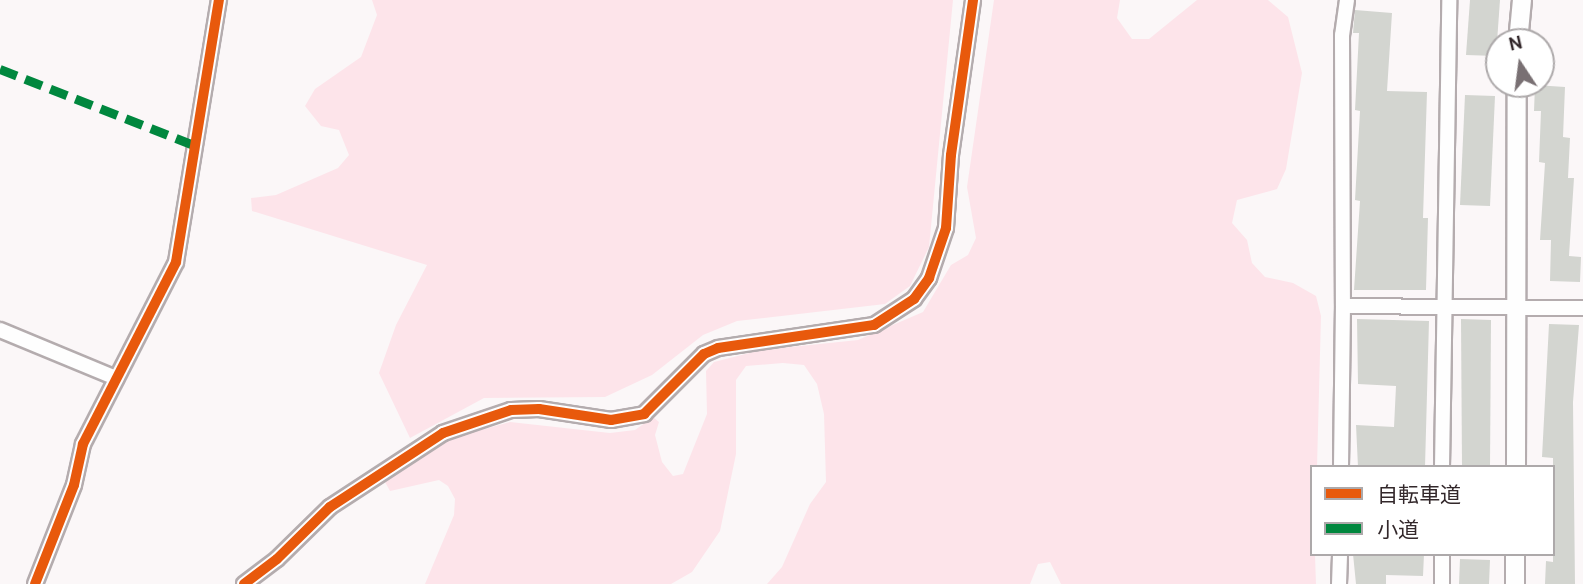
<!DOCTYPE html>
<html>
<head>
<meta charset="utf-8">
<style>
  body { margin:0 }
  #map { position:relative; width:1583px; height:584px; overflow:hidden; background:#fbf7f8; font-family:Overpass,"Noto Sans JP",sans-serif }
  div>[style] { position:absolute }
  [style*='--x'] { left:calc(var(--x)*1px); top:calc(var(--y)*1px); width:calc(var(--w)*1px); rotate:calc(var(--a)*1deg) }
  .green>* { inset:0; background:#fde4ea }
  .building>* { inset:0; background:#d3d5d0 }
  .roads { filter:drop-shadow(2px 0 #b4acae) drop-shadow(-2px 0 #b4acae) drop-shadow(0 2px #b4acae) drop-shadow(0 -2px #b4acae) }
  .minor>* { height:14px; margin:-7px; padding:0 7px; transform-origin:7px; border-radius:7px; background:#fefefe }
  .tertiary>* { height:18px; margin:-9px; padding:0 9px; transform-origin:9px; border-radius:9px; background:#fefefe }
  .quiet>* { height:9px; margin-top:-4.5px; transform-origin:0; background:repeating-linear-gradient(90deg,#00873e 0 18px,transparent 0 27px) }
  .cycleway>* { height:10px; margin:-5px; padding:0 5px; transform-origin:5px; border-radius:5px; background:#e8590c }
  span { translate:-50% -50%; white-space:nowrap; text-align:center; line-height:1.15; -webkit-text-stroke:5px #fff; paint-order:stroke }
  .legend { position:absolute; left:1310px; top:465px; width:245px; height:91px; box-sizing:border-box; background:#fff; border:2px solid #ada9aa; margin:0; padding:9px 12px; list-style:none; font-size:21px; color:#33282b }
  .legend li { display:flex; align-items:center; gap:14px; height:35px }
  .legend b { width:35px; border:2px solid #ada9aa }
  .north { position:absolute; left:1485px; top:28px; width:70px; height:70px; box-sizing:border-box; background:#fff; border:2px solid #ada9aa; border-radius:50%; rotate:347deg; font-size:19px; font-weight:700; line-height:28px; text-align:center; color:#33282b }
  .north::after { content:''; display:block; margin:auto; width:24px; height:32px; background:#797073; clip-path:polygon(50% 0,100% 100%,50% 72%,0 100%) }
</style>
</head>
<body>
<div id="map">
  <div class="green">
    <i style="clip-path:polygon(372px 0,953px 0,929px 247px,910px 286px,885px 304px,737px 321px,703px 335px,652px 375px,605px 397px,484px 398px,410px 438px,379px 373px,396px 325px,427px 265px,252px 211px,251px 198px,276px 195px,338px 168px,349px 155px,339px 130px,321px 126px,305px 106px,315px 89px,361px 57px,377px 15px)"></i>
    <i style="clip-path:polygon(994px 0,1120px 0,1117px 18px,1132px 39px,1149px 39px,1197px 0,1268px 0,1288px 17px,1302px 73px,1286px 169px,1277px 189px,1237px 200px,1232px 223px,1247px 240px,1252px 263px,1265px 277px,1293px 283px,1316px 296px,1321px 316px,1317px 467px,1312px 467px,1316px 584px,1061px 584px,1050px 562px,1038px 564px,1030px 584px,767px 584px,782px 567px,810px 504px,826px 482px,824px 414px,817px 384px,804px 365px,783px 363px,746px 366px,736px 380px,736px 454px,720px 531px,692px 572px,671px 584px,425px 584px,454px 515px,455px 499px,448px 486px,439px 480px,390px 491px,385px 482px,452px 438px,510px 422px,610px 433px,635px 430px,653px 417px,659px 422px,655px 435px,662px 462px,673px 476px,683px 474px,707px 414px,706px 371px,714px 362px,761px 350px,858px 340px,923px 312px,951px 265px,968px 255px,976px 238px,967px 187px)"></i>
  </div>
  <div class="building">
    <i style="clip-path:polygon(1470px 0,1500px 0,1496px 56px,1466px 55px)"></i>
    <i style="clip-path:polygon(1355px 10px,1392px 13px,1387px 91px,1427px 92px,1423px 218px,1428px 218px,1426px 290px,1354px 290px,1360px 201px,1355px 200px,1360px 111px,1355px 110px,1359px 33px,1353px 33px)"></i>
    <i style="clip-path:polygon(1535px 85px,1565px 87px,1563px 137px,1570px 138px,1568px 178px,1574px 178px,1569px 256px,1581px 257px,1580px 282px,1550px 281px,1551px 240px,1540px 240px,1545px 163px,1539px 162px,1541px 111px,1534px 111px)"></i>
    <i style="clip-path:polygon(1465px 95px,1495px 96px,1490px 206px,1460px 205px)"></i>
    <i style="clip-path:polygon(1357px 319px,1429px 321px,1425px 467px,1358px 467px,1356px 425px,1394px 427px,1396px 386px,1358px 384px)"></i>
    <i style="clip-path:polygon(1461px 319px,1491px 320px,1490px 467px,1462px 467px)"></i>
    <i style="clip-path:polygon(1549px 324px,1579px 325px,1573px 402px,1575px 584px,1545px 584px,1546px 561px,1553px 562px,1553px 458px,1542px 457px)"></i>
    <i style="clip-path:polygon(1353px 554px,1424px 554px,1423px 576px,1386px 575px,1386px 584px,1356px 584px)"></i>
    <i style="clip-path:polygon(1460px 559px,1490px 560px,1489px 584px,1459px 584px)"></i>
  </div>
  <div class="roads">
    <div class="minor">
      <i style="--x:1347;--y:0;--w:35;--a:98"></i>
      <i style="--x:1342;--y:35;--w:271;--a:89.8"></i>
      <i style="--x:1343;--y:306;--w:240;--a:0.5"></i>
      <i style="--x:0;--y:330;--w:126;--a:22.5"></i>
      <i style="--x:1341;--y:467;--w:161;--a:-89.3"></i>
      <i style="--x:1442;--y:467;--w:467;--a:-89.1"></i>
      <i style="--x:35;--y:584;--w:106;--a:-68.5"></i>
      <i style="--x:74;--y:485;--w:42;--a:-77.6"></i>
      <i style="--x:83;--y:444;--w:204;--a:-62.9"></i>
      <i style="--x:176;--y:262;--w:266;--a:-80.7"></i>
      <i style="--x:244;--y:584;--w:41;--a:-37.1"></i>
      <i style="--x:277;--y:559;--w:74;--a:-44.5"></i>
      <i style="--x:330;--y:507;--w:135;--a:-33.2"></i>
      <i style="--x:443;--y:433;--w:72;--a:-18.7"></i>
      <i style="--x:511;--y:410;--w:28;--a:-2"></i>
      <i style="--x:539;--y:409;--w:73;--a:8.7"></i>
      <i style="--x:611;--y:420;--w:34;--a:-10"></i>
      <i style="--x:644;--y:414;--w:85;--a:-45"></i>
      <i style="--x:704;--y:354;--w:15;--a:-23"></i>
      <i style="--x:718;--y:348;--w:158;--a:-8.4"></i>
      <i style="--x:874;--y:325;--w:48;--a:-33"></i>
      <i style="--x:914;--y:299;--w:26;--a:-54"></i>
      <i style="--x:929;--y:278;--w:53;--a:-71.2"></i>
      <i style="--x:946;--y:228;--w:73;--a:-86.1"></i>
      <i style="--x:951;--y:155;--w:157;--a:-81.9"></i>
      <i style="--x:1339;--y:584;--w:30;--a:-88"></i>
      <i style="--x:1442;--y:584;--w:30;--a:-90"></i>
    </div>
    <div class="tertiary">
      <i style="--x:1518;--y:42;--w:42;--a:-84.6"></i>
      <i style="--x:1516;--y:467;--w:383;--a:-89.9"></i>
      <i style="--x:1515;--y:584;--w:30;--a:-90"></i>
    </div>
  </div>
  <div class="quiet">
    <i style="--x:0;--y:69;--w:211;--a:21.4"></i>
  </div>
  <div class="cycleway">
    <i style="--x:35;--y:584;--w:106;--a:-68.5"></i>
    <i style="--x:74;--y:485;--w:42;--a:-77.6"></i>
    <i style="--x:83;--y:444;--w:204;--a:-62.9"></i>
    <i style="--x:176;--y:262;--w:266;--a:-80.7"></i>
    <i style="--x:244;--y:584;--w:41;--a:-37.1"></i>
    <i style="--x:277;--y:559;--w:74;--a:-44.5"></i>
    <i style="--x:330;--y:507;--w:135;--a:-33.2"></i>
    <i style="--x:443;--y:433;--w:72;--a:-18.7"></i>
    <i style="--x:511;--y:410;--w:28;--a:-2"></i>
    <i style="--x:539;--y:409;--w:73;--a:8.7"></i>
    <i style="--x:611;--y:420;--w:34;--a:-10"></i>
    <i style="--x:644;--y:414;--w:85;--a:-45"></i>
    <i style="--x:704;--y:354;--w:15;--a:-23"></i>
    <i style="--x:718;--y:348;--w:158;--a:-8.4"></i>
    <i style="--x:874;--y:325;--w:48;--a:-33"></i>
    <i style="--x:914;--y:299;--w:26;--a:-54"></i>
    <i style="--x:929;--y:278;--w:53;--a:-71.2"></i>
    <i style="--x:946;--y:228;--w:73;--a:-86.1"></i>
    <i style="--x:951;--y:155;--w:157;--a:-81.9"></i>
  </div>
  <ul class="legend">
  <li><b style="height:9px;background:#e8590c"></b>自転車道</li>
  <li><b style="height:9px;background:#00873e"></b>小道</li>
  </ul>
  <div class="north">N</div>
</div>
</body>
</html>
